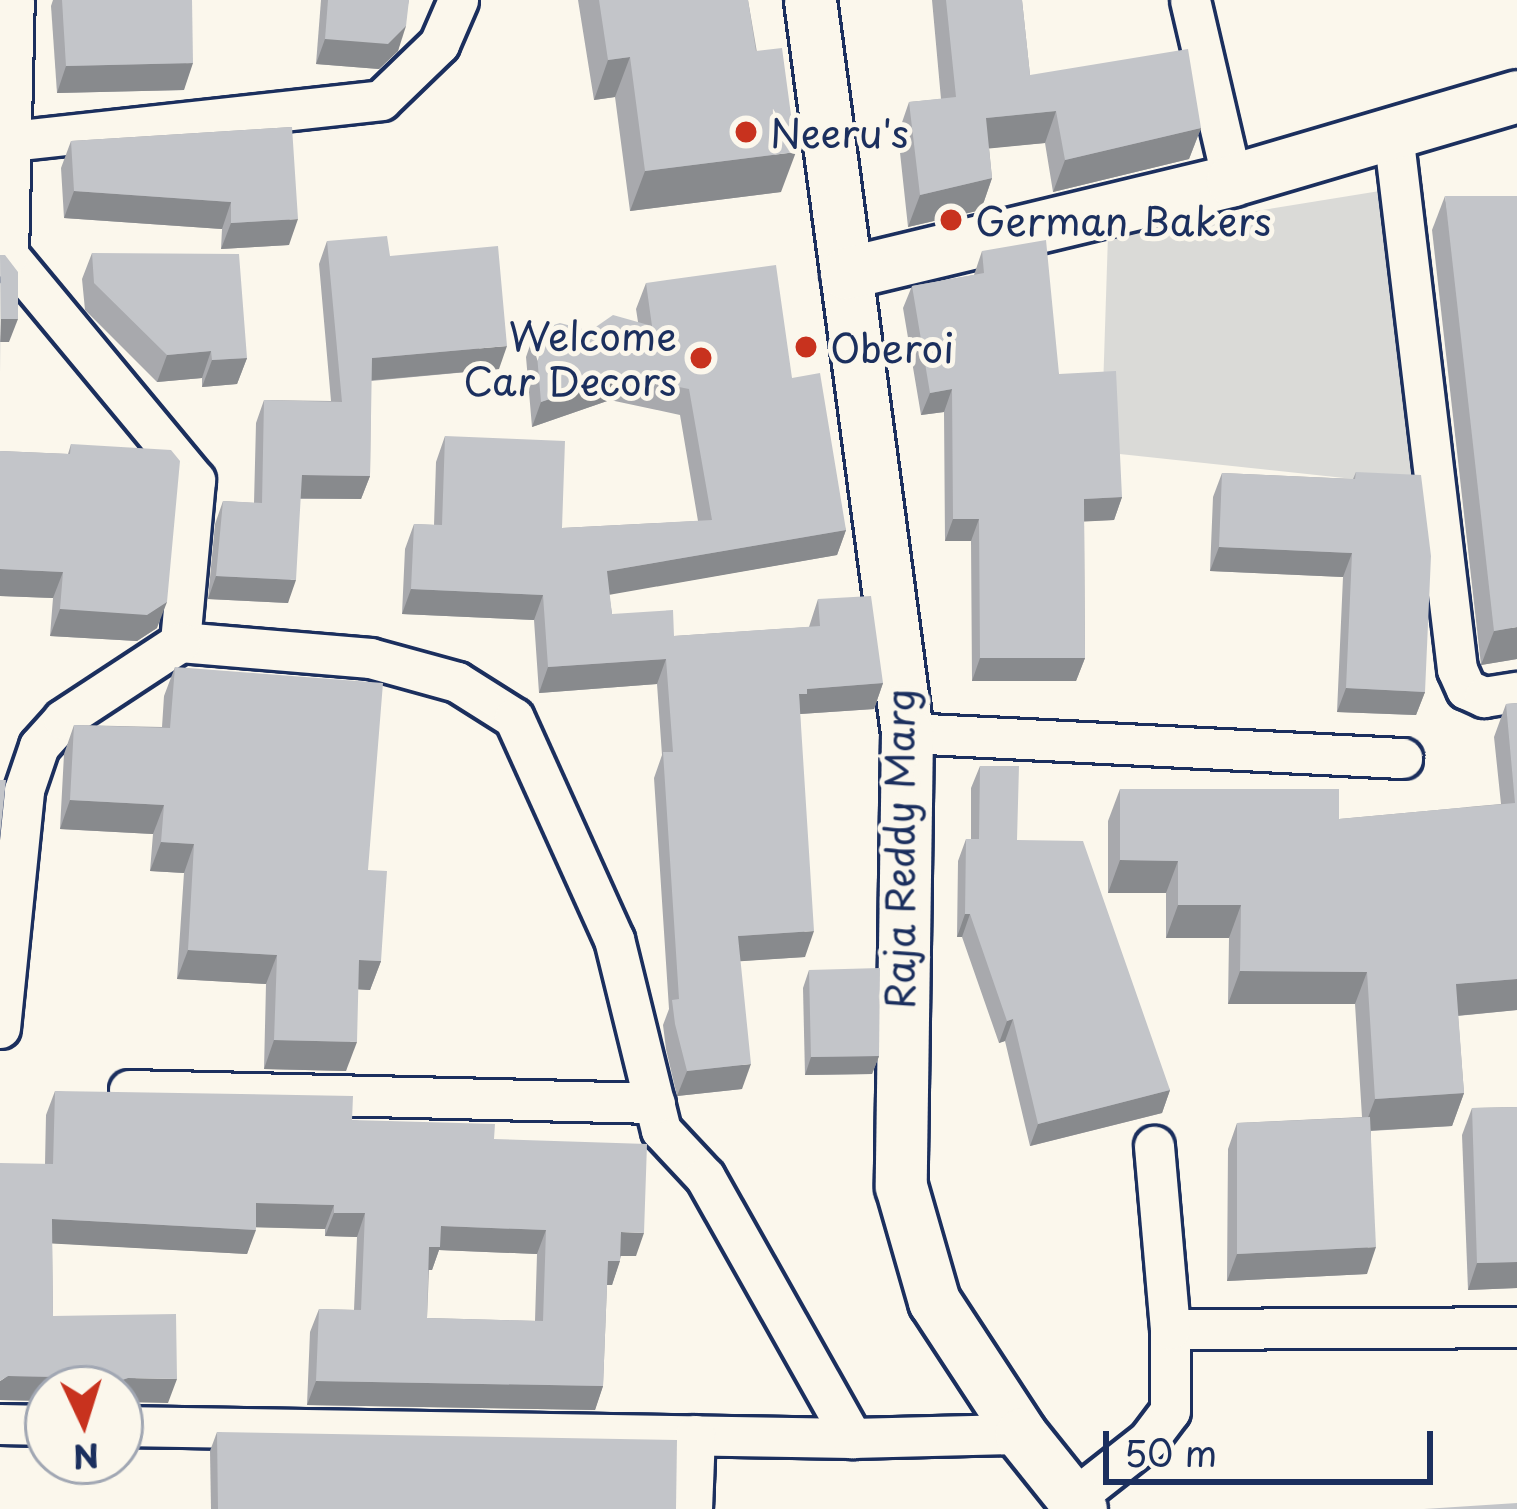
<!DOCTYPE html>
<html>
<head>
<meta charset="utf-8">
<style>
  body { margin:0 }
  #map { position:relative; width:1517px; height:1509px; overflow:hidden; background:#fbf7ec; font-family:"Playpen Sans",sans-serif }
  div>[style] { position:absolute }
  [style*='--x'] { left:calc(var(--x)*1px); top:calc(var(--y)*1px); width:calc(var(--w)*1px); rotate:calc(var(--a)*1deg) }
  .green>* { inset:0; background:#dadad7 }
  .roads { filter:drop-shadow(3px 0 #1b2f5e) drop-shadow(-3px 0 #1b2f5e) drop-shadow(0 3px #1b2f5e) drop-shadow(0 -3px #1b2f5e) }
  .minor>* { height:39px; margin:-19.5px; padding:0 19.5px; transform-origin:19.5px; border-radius:19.5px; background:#fbf7ec }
  .tertiary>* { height:51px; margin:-25.5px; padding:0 25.5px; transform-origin:25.5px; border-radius:25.5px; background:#fbf7ec }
  .wall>* { inset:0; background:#a8a9ad }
  .shaded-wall>* { inset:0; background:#888a8d }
  .building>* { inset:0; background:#c3c5c9 }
  .dots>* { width:33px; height:33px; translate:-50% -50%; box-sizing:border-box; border:6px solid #fbf7ec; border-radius:50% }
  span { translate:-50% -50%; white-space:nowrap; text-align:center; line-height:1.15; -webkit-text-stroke:10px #fbf7ec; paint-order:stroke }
  .poi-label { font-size:39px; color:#1b2f5e }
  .left { translate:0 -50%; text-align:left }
  .right { translate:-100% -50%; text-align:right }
  .street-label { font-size:39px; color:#1b2f5e }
  .north { position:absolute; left:24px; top:1365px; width:120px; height:120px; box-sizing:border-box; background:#fbf7ec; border:3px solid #a1a7b3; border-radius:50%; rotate:176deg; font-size:33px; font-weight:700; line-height:48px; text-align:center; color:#1b2f5e }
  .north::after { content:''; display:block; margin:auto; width:42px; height:54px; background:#c8321e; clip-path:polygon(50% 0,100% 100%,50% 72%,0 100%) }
  .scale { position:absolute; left:1103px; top:1431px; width:330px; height:54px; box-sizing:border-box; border:6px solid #1b2f5e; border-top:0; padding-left:15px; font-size:36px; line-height:42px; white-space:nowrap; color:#1b2f5e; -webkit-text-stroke:9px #fbf7ec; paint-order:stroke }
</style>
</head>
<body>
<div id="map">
  <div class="green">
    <i style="clip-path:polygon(1423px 184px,1437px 488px,1101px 452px,1108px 235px)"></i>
  </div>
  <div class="roads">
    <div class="minor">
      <i style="--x:1190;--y:0;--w:185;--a:76.9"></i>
      <i style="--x:1393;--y:133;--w:540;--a:83.19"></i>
      <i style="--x:1457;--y:669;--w:22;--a:66"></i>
      <i style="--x:1466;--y:689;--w:20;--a:24"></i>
      <i style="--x:1484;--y:697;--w:33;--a:-9"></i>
      <i style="--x:11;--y:141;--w:372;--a:-6.3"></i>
      <i style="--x:381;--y:100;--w:81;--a:-44"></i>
      <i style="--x:439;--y:44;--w:48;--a:-66.6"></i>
      <i style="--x:0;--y:255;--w:8;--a:0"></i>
      <i style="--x:8;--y:255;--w:293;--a:50.3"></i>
      <i style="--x:195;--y:480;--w:163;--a:95.3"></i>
      <i style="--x:180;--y:642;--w:191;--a:4.8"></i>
      <i style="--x:370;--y:658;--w:90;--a:15.4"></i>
      <i style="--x:457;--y:682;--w:67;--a:32.3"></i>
      <i style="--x:514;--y:718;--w:243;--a:65.7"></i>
      <i style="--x:614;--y:939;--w:197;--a:76.2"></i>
      <i style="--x:661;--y:1130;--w:64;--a:46.9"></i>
      <i style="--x:705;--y:1177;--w:300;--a:60.6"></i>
      <i style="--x:8;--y:255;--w:255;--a:-88.7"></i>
      <i style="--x:907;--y:733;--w:496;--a:2.9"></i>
      <i style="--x:0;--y:1028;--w:239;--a:-84.2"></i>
      <i style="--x:24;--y:790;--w:46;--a:-71.2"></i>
      <i style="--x:39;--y:746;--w:36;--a:-48"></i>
      <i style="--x:63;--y:719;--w:140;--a:-33.3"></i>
      <i style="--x:129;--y:1090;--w:526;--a:1.42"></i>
      <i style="--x:1170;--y:1329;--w:347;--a:-0.3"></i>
      <i style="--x:0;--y:1424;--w:48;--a:1.2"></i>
      <i style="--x:120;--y:1426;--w:732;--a:0.94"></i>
      <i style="--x:852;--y:1438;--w:169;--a:-1.4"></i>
      <i style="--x:1073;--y:1499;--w:95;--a:-38.2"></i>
      <i style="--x:1148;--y:1440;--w:36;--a:-53"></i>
      <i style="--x:1170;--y:1411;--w:82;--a:-90"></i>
      <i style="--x:1170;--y:1329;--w:184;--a:-95"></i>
      <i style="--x:692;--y:1509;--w:74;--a:-87.7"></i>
    </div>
    <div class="tertiary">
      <i style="--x:810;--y:0;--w:739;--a:82.46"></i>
      <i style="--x:907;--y:733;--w:453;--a:90.8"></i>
      <i style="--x:901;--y:1186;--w:120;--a:74"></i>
      <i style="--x:934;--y:1301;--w:159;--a:56.8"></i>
      <i style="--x:1021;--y:1434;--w:96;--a:51.3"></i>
      <i style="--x:846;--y:273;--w:397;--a:-13.5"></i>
      <i style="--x:1232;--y:180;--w:297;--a:-16.4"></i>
    </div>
  </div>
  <div class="wall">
    <i style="clip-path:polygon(53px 0,192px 0,184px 90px,57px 93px,51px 6px)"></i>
    <i style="clip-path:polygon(321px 0,409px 0,398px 51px,379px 69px,316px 64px)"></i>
    <i style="clip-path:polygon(578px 0,748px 0,781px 192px,630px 211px,615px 97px,594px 100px)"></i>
    <i style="clip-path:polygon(932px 0,1022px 0,1030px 75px,1201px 128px,1189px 159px,1053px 192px,1045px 143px,989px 148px,992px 178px,981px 210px,908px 227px,898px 134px,909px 102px,941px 99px)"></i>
    <i style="clip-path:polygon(292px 127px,289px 245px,221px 249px,222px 229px,64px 218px,61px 168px,71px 141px)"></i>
    <i style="clip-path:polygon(1445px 196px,1517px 659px,1481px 665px,1432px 230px)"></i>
    <i style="clip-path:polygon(327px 241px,390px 256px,499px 369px,371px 381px,370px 476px,361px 499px,300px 499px,288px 603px,208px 599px,215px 524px,223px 501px,254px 503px,256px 423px,264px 400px,331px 401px,319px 264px)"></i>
    <i style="clip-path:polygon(982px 251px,1059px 374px,1122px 497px,1114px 520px,1084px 521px,1085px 658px,1076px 681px,972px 681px,971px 541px,945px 541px,944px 412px,921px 415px,903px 308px,912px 286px,974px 275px)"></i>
    <i style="clip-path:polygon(92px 253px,247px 358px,237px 384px,202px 387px,202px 378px,157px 382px,85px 310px,82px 279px)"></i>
    <i style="clip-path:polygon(646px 283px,792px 378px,846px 530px,837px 555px,609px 594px,612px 614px,674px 636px,809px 627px,818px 599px,883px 683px,874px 709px,800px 714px,805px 957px,740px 961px,742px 1089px,677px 1096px,666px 1049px,663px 1025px,669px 1009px,654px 778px,662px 755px,657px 684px,539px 693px,534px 620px,402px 614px,405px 549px,414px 524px,434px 525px,436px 462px,445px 436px,562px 528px,698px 521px,680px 415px,610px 400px,532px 427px,526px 357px,535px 331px,590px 331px,638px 322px,636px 309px)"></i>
    <i style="clip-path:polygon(71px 444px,157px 628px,137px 641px,50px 636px,53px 598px,0 596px,0 451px,68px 454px)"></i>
    <i style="clip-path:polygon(1356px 472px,1425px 692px,1416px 715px,1337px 712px,1343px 577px,1210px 571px,1213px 497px,1222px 473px,1353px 479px)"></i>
    <i style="clip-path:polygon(175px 667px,368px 870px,381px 961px,370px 990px,358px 989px,346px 1071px,264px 1069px,266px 984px,177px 979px,184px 873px,150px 871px,153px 834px,60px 829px,64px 754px,74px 725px,162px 727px,164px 696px)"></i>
    <i style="clip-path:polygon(1517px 703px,1517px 1010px,1458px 1016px,1464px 1093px,1452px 1126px,1371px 1131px,1367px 1274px,1227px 1281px,1228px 1149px,1237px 1123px,1362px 1117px,1355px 1004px,1228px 1004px,1229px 938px,1166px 938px,1166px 893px,1108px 893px,1108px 821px,1120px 789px,1339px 819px,1501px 804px,1494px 737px,1506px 704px)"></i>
    <i style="clip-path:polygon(980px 766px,1017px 840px,1170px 1090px,1162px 1113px,1030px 1146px,1005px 1041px,999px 1043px,962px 937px,957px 937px,958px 861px,966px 839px,971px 839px,971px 788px)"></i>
    <i style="clip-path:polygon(809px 970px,879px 1056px,872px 1074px,805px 1075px,803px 988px)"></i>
    <i style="clip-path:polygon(evenodd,55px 1091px,352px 1120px,494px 1139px,636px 1256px,621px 1256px,612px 1285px,607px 1285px,603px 1386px,595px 1410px,307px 1405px,310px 1332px,319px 1309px,354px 1310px,357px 1237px,325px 1236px,325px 1229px,256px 1227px,247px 1254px,52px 1243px,53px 1316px,168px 1403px,120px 1389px,48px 1389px,48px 1401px,0 1400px,45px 1164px,46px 1115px,55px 1091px,439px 1250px,537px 1254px,535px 1321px,427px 1318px,429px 1270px,432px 1270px,439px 1250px)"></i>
    <i style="clip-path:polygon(1517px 1107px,1517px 1288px,1468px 1290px,1462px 1135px,1472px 1108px)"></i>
    <i style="clip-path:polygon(217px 1432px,676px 1509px,211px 1509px,210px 1451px)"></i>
  </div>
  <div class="shaded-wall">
    <i style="clip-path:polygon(406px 26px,398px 51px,379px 69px,316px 64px,325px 39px)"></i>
    <i style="clip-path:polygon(630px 57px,615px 97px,594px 100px,608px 60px)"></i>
    <i style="clip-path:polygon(193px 63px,184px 90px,57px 93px,66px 66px)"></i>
    <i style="clip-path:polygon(1056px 111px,1045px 143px,974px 150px,986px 118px)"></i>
    <i style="clip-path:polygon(1201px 128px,1189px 159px,1053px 192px,1065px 160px)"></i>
    <i style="clip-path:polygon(796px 152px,781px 192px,630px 211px,645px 171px)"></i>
    <i style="clip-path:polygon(992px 178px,981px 210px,908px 227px,920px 195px)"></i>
    <i style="clip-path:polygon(74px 191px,231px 202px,222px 229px,64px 218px)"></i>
    <i style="clip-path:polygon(298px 219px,289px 245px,221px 249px,231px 223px)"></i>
    <i style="clip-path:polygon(1px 319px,18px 319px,9px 342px,0 342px)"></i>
    <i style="clip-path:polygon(507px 346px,499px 369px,363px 381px,372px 358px)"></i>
    <i style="clip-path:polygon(211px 351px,202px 378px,157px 382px,167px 355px)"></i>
    <i style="clip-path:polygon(247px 358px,237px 384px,202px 387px,212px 360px)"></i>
    <i style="clip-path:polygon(620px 375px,610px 400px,532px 427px,541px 402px)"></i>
    <i style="clip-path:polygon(952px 389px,944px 412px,921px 415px,930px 393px)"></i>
    <i style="clip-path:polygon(302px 475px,370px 476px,361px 499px,293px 498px)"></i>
    <i style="clip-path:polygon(1122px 497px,1114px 520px,1076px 522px,1084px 499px)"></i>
    <i style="clip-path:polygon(953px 519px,979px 519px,971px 541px,945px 541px)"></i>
    <i style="clip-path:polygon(846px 530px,837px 555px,597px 597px,607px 571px)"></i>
    <i style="clip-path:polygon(1219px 547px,1352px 553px,1343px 577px,1210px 571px)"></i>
    <i style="clip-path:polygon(0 569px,63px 572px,53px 598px,0 596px)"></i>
    <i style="clip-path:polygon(216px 576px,296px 580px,288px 603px,208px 599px)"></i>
    <i style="clip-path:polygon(411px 589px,543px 595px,534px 620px,402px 614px)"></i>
    <i style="clip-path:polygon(167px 602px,157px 628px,137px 641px,50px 636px,60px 609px)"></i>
    <i style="clip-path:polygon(1517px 627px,1517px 659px,1481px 665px,1494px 631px)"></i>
    <i style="clip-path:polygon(980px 658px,1085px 658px,1076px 681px,972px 681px)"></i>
    <i style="clip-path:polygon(666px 659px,657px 684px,539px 693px,548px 667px)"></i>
    <i style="clip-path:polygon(883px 683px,874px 709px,800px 714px,799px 694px,807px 689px)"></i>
    <i style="clip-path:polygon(1346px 688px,1425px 692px,1416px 715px,1337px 712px)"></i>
    <i style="clip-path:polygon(70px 800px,164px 805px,153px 834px,60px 829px)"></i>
    <i style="clip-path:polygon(161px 842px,194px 844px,184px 873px,150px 871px)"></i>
    <i style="clip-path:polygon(1120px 860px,1178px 861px,1166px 893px,1108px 893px)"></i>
    <i style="clip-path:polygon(1178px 905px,1241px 905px,1229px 938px,1166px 938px)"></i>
    <i style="clip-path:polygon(965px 914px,970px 914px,962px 937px,957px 937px)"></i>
    <i style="clip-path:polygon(814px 931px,805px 957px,729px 962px,738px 936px)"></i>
    <i style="clip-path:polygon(188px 950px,277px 955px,266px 984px,177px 979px)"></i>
    <i style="clip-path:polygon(359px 960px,381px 961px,370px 990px,349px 989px)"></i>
    <i style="clip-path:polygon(1240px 971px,1367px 972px,1355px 1004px,1228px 1004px)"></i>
    <i style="clip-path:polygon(1517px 979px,1517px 1010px,1444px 1017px,1456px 984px)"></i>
    <i style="clip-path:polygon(1013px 1019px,1005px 1041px,999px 1043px,1007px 1021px)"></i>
    <i style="clip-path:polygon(274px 1040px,357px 1042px,346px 1071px,264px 1069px)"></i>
    <i style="clip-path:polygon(879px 1056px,872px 1074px,805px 1075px,811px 1057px)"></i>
    <i style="clip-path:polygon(751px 1064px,742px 1089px,677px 1096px,687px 1071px)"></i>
    <i style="clip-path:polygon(1170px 1090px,1162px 1113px,1030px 1146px,1038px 1124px)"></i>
    <i style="clip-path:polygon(1464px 1093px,1452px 1126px,1363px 1131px,1375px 1099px)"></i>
    <i style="clip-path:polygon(256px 1203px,334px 1205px,325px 1229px,248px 1227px)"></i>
    <i style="clip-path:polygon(334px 1213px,365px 1213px,357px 1237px,325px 1236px)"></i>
    <i style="clip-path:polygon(52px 1219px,256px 1230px,247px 1254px,43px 1243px)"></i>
    <i style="clip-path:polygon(441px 1226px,546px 1230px,537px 1254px,439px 1250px,432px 1270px,421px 1270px,429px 1247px)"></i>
    <i style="clip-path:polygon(621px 1232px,644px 1233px,636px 1256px,613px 1256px)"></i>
    <i style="clip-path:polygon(1376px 1247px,1367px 1274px,1227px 1281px,1237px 1254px)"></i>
    <i style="clip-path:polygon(608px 1261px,620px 1261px,612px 1285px,600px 1285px)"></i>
    <i style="clip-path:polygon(1517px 1262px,1517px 1288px,1468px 1290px,1477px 1263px)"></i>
    <i style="clip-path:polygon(8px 1376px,57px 1377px,53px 1389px,48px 1389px,48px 1401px,0 1400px,0 1381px)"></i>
    <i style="clip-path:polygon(128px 1378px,177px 1379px,168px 1403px,120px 1402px,120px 1389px,111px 1389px,116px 1382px)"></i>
    <i style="clip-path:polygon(316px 1381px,603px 1386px,595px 1410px,307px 1405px)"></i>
  </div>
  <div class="building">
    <i style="clip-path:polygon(62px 0,192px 0,193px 63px,66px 66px)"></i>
    <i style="clip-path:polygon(328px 0,409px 0,406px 26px,388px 44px,325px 39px)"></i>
    <i style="clip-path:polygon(599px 0,748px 0,756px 51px,782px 48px,796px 152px,645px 171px,630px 57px,608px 60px)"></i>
    <i style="clip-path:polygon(946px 0,1022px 0,1030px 75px,1188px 49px,1201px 128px,1065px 160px,1056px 111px,986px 118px,992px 178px,920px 195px,909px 102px,956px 97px)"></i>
    <i style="clip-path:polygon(292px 127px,298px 219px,231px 223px,231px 202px,74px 191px,71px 141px)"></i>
    <i style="clip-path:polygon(1445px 196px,1517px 196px,1517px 627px,1494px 631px)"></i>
    <i style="clip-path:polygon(387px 236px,390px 256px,498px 246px,507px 346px,372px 358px,370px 476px,302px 475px,296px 580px,216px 576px,223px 501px,262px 503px,264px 400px,342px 402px,327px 241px)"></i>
    <i style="clip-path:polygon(1046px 240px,1059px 374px,1116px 371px,1122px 497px,1084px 499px,1085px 658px,980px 658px,979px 519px,953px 519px,952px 389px,930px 393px,912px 286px,984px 273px,982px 251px)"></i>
    <i style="clip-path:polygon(92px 253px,239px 254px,247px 358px,212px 360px,211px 351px,167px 355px,94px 283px)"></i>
    <i style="clip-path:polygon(0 255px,5px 255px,18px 272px,18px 319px,1px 319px,1px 375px)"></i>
    <i style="clip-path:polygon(776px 265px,792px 378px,820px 373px,846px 530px,607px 571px,612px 614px,673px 610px,674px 636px,820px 626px,818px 599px,871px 596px,883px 683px,807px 689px,807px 694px,799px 694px,814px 931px,738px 936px,751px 1064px,687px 1071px,675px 1024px,672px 1000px,679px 999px,663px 752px,673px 752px,666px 659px,548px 667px,543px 595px,411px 589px,414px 524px,442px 525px,445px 436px,565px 441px,562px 528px,712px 520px,689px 389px,620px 375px,541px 402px,535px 331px,560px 323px,590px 331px,613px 315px,652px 326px,646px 283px)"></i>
    <i style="clip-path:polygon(71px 444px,171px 450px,180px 461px,167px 602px,147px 615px,60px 609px,63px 572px,0 569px,0 451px,70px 454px)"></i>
    <i style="clip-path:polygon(1356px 472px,1421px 475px,1431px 556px,1425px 692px,1346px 688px,1352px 553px,1219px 547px,1222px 473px,1355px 479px)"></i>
    <i style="clip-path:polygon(175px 667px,383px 683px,368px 870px,387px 871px,381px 961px,359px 960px,357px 1042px,274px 1040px,277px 955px,188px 950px,194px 844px,161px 842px,164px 805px,70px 800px,74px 725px,170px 728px)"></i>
    <i style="clip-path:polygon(1517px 703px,1517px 979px,1456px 984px,1464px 1093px,1375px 1099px,1367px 972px,1240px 971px,1241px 905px,1178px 905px,1178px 861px,1120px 860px,1120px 789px,1339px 789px,1339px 819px,1515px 803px,1506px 704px)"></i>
    <i style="clip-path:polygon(980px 766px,1019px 766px,1017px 840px,1083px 841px,1170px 1090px,1038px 1124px,1013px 1019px,1007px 1021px,970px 914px,965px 914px,966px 839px,979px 839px)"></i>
    <i style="clip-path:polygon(0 780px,6px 780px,0 836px)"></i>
    <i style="clip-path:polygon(880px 968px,879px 1056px,811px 1057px,809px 970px)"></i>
    <i style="clip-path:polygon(evenodd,55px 1091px,353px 1096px,352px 1120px,495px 1124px,494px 1139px,647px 1144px,644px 1233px,621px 1232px,620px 1261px,608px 1261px,603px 1386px,316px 1381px,319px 1309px,361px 1310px,365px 1213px,334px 1213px,334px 1205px,256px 1203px,256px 1230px,52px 1219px,53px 1316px,176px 1314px,177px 1379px,128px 1378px,116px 1382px,111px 1389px,75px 1389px,70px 1382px,57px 1377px,8px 1376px,0 1381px,0 1163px,53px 1164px,55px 1091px,441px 1226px,546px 1230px,543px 1321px,427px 1318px,429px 1247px,440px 1247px,441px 1226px)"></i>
    <i style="clip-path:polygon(1517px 1107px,1517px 1262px,1477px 1263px,1472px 1108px)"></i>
    <i style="clip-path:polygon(1370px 1117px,1376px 1247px,1237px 1254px,1237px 1123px)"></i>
    <i style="clip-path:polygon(217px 1432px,677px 1440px,676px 1509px,218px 1509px)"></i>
    <i style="clip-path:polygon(1517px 1503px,1517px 1509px,1424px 1509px)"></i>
  </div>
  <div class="dots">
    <i style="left:746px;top:132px;background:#c8321e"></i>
    <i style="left:951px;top:220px;background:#c8321e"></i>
    <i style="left:806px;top:347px;background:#c8321e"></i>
    <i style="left:701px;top:358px;background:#c8321e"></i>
  </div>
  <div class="poi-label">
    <span class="left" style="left:770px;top:132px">Neeru's</span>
    <span class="left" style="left:975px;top:220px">German Bakers</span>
    <span class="right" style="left:677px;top:358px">Welcome<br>Car Decors</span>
    <span class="left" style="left:830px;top:347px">Oberoi</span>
  </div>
  <div class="street-label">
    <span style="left:899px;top:849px;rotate:-90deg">Raja Reddy Marg</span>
  </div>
  <div class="north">N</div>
  <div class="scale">50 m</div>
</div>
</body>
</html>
